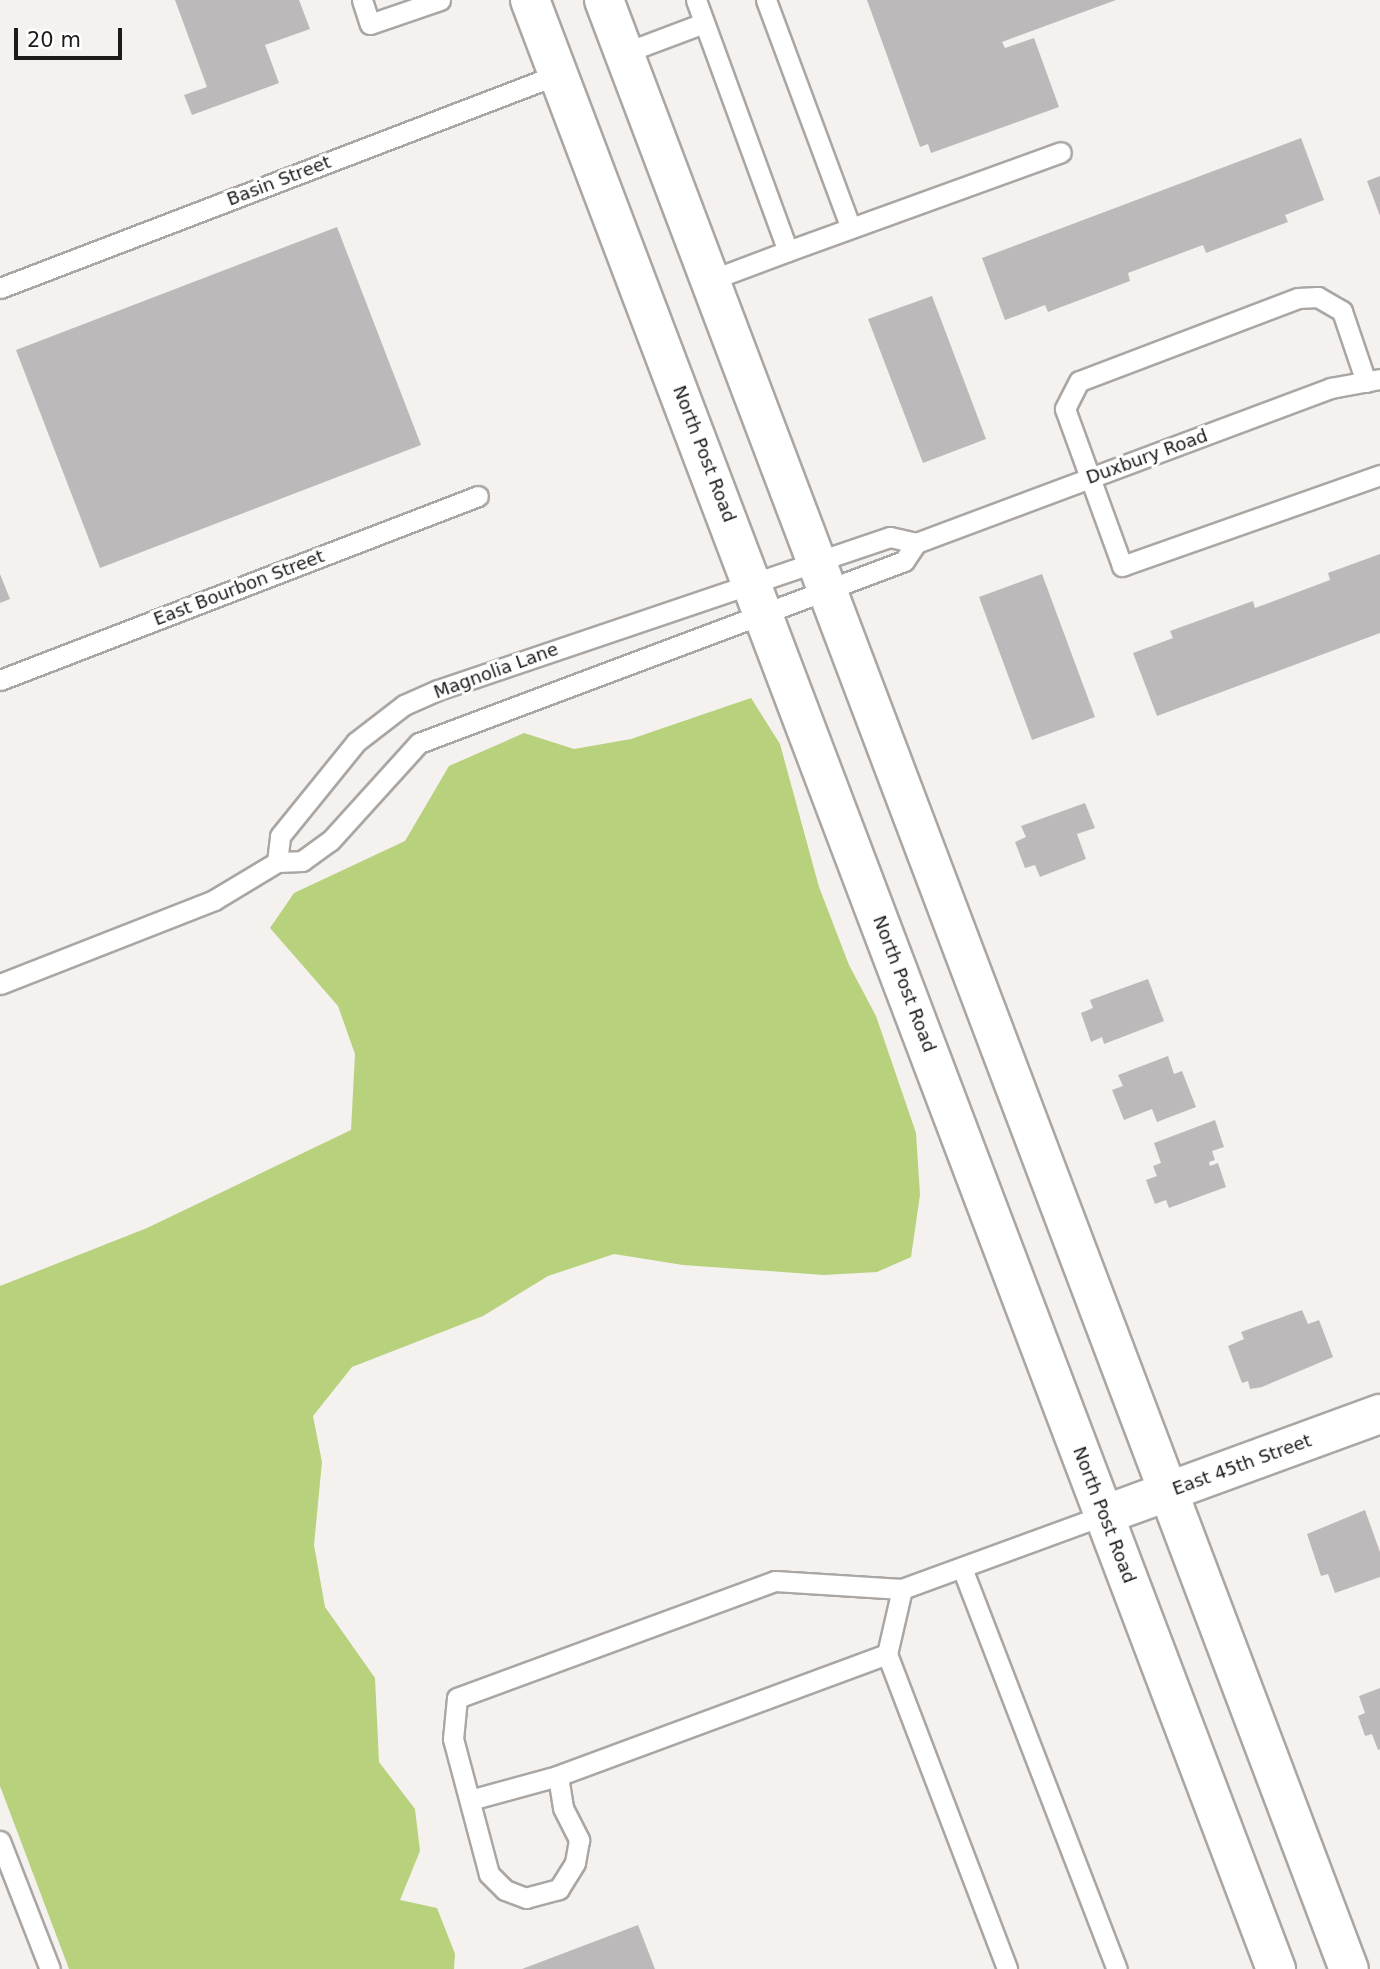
<!DOCTYPE html>
<html>
<head>
<meta charset="utf-8">
<style>
  body { margin:0 }
  #map { position:relative; width:1380px; height:1969px; overflow:hidden; background:#f5f1ee; font-family:"DejaVu Sans",sans-serif }
  div>[style] { position:absolute }
  [style*='--x'] { left:calc(var(--x)*1px); top:calc(var(--y)*1px); width:calc(var(--w)*1px); rotate:calc(var(--a)*1deg) }
  .forest>* { inset:0; background:#b7d17d }
  .building>* { inset:0; background:#bdb9bb }
  .roads { filter:drop-shadow(2px 0 #aaa6a3) drop-shadow(-2px 0 #aaa6a3) drop-shadow(0 2px #aaa6a3) drop-shadow(0 -2px #aaa6a3) }
  .lane>* { height:19px; margin:-9.5px; padding:0 9.5px; transform-origin:9.5px; border-radius:9.5px; background:#fff }
  .street>* { height:38px; margin:-19px; padding:0 19px; transform-origin:19px; border-radius:19px; background:#fff }
  .primary>* { height:38px; margin:-19px; padding:0 19px; transform-origin:19px; border-radius:19px; background:#fff }
  span { translate:-50% -50%; white-space:nowrap; text-align:center; line-height:1.15; -webkit-text-stroke:6px #fff; paint-order:stroke }
  .street-label { font-size:18px; color:#1c1b1a }
  .scale { position:absolute; left:14px; top:28px; width:108px; height:32px; box-sizing:border-box; border:4px solid #1c1b1a; border-top:0; padding-left:9px; font-size:21px; line-height:24px; white-space:nowrap; color:#1c1b1a; -webkit-text-stroke:5px #fff; paint-order:stroke }
</style>
</head>
<body>
<div id="map">
  <div class="forest">
    <i style="clip-path:polygon(751px 698px,780px 744px,819px 887px,849px 965px,876px 1016px,916px 1133px,920px 1195px,911px 1257px,877px 1272px,824px 1275px,683px 1265px,614px 1254px,548px 1276px,483px 1316px,352px 1367px,313px 1416px,322px 1462px,314px 1545px,325px 1607px,375px 1678px,379px 1762px,415px 1809px,420px 1851px,400px 1900px,437px 1908px,455px 1954px,454px 1969px,69px 1969px,0 1786px,0 1286px,147px 1228px,351px 1130px,355px 1054px,338px 1006px,270px 928px,294px 893px,405px 841px,449px 766px,524px 733px,574px 749px,631px 739px)"></i>
  </div>
  <div class="building">
    <i style="clip-path:polygon(175px 0,299px 0,310px 29px,265px 45px,279px 83px,192px 115px,184px 95px,207px 87px)"></i>
    <i style="clip-path:polygon(867px 0,1116px 0,1002px 42px,1005px 48px,1034px 38px,1059px 107px,931px 153px,928px 144px,920px 147px)"></i>
    <i style="clip-path:polygon(1301px 138px,1324px 200px,1285px 215px,1288px 222px,1206px 253px,1203px 245px,1128px 273px,1130px 281px,1048px 312px,1045px 305px,1005px 320px,982px 258px)"></i>
    <i style="clip-path:polygon(1380px 176px,1380px 216px,1367px 181px)"></i>
    <i style="clip-path:polygon(337px 227px,421px 445px,100px 568px,16px 350px)"></i>
    <i style="clip-path:polygon(932px 296px,986px 439px,923px 463px,868px 319px)"></i>
    <i style="clip-path:polygon(1380px 554px,1380px 633px,1157px 716px,1133px 653px,1173px 638px,1170px 631px,1253px 601px,1255px 608px,1330px 580px,1328px 573px)"></i>
    <i style="clip-path:polygon(0 574px,10px 599px,0 603px)"></i>
    <i style="clip-path:polygon(1042px 574px,1095px 717px,1032px 740px,979px 597px)"></i>
    <i style="clip-path:polygon(1085px 803px,1095px 828px,1077px 834px,1086px 859px,1040px 877px,1035px 865px,1025px 868px,1015px 842px,1026px 837px,1021px 826px)"></i>
    <i style="clip-path:polygon(1148px 979px,1164px 1021px,1104px 1044px,1102px 1037px,1091px 1042px,1081px 1013px,1093px 1008px,1090px 1000px)"></i>
    <i style="clip-path:polygon(1168px 1056px,1174px 1074px,1182px 1071px,1196px 1107px,1157px 1122px,1152px 1109px,1124px 1120px,1112px 1090px,1123px 1086px,1118px 1075px)"></i>
    <i style="clip-path:polygon(1215px 1120px,1224px 1147px,1212px 1151px,1215px 1160px,1209px 1162px,1210px 1166px,1218px 1163px,1226px 1187px,1169px 1208px,1166px 1200px,1155px 1204px,1146px 1180px,1157px 1176px,1153px 1166px,1161px 1163px,1154px 1143px)"></i>
    <i style="clip-path:polygon(1302px 1310px,1308px 1324px,1319px 1320px,1333px 1357px,1262px 1387px,1250px 1389px,1248px 1381px,1242px 1383px,1228px 1346px,1244px 1339px,1241px 1332px)"></i>
    <i style="clip-path:polygon(1365px 1510px,1380px 1552px,1380px 1577px,1335px 1593px,1328px 1574px,1321px 1576px,1307px 1534px)"></i>
    <i style="clip-path:polygon(1380px 1688px,1380px 1749px,1378px 1750px,1372px 1734px,1365px 1736px,1358px 1716px,1365px 1713px,1359px 1696px)"></i>
    <i style="clip-path:polygon(638px 1925px,655px 1969px,522px 1969px)"></i>
  </div>
  <div class="roads">
    <div class="lane">
      <i style="--x:362;--y:0;--w:25;--a:72"></i>
      <i style="--x:370;--y:24;--w:74;--a:-18.9"></i>
      <i style="--x:696;--y:0;--w:267;--a:69.9"></i>
      <i style="--x:788;--y:251;--w:82;--a:159.4"></i>
      <i style="--x:766;--y:0;--w:243;--a:69.6"></i>
      <i style="--x:624;--y:53;--w:85;--a:-20.6"></i>
      <i style="--x:788;--y:251;--w:290;--a:-19.9"></i>
      <i style="--x:0;--y:288;--w:599;--a:-20.95"></i>
      <i style="--x:1366;--y:382;--w:75;--a:-108.7"></i>
      <i style="--x:1342;--y:311;--w:28;--a:-150"></i>
      <i style="--x:1318;--y:297;--w:20;--a:177"></i>
      <i style="--x:1298;--y:298;--w:234;--a:159.2"></i>
      <i style="--x:1079;--y:381;--w:31;--a:117"></i>
      <i style="--x:1065;--y:409;--w:167;--a:70"></i>
      <i style="--x:1122;--y:566;--w:274;--a:-19.4"></i>
      <i style="--x:0;--y:680;--w:512;--a:-21.05"></i>
      <i style="--x:277;--y:862;--w:26;--a:-83"></i>
      <i style="--x:280;--y:836;--w:121;--a:-51"></i>
      <i style="--x:356;--y:742;--w:61;--a:-37.6"></i>
      <i style="--x:404;--y:705;--w:37;--a:-24"></i>
      <i style="--x:438;--y:690;--w:477;--a:-18.7"></i>
      <i style="--x:890;--y:537;--w:27;--a:13"></i>
      <i style="--x:916;--y:543;--w:443;--a:-20.5"></i>
      <i style="--x:1331;--y:388;--w:50;--a:-10.4"></i>
      <i style="--x:0;--y:984;--w:230;--a:-21.4"></i>
      <i style="--x:214;--y:900;--w:74;--a:-31.1"></i>
      <i style="--x:277;--y:862;--w:25;--a:-2"></i>
      <i style="--x:302;--y:861;--w:34;--a:-36"></i>
      <i style="--x:330;--y:841;--w:132;--a:-47.8"></i>
      <i style="--x:419;--y:743;--w:518;--a:-20.57"></i>
      <i style="--x:904;--y:561;--w:22;--a:-56"></i>
      <i style="--x:962;--y:1568;--w:430;--a:68.9"></i>
      <i style="--x:902;--y:1589;--w:67;--a:103"></i>
      <i style="--x:887;--y:1654;--w:337;--a:69.1"></i>
      <i style="--x:887;--y:1654;--w:351;--a:159.7"></i>
      <i style="--x:558;--y:1776;--w:32;--a:81"></i>
      <i style="--x:563;--y:1808;--w:36;--a:63"></i>
      <i style="--x:579;--y:1840;--w:23;--a:100"></i>
      <i style="--x:575;--y:1863;--w:31;--a:122"></i>
      <i style="--x:559;--y:1889;--w:34;--a:165"></i>
      <i style="--x:526;--y:1898;--w:22;--a:-159"></i>
      <i style="--x:505;--y:1890;--w:23;--a:-135"></i>
      <i style="--x:489;--y:1874;--w:140;--a:-104.9"></i>
      <i style="--x:453;--y:1739;--w:41;--a:-84.4"></i>
      <i style="--x:457;--y:1698;--w:339;--a:-20.2"></i>
      <i style="--x:775;--y:1581;--w:127;--a:3.6"></i>
      <i style="--x:902;--y:1589;--w:215;--a:-20.1"></i>
      <i style="--x:470;--y:1800;--w:91;--a:-15.3"></i>
      <i style="--x:0;--y:1841;--w:137;--a:68.7"></i>
    </div>
    <div class="street">
      <i style="--x:1104;--y:1515;--w:294;--a:-20.1"></i>
    </div>
    <div class="primary">
      <i style="--x:530;--y:0;--w:2106;--a:69.25"></i>
      <i style="--x:604;--y:0;--w:2105;--a:69.28"></i>
    </div>
  </div>
  <div class="street-label">
    <span style="left:279px;top:181px;rotate:-21deg">Basin Street</span>
    <span style="left:704px;top:454px;rotate:69deg">North Post Road</span>
    <span style="left:1147px;top:457px;rotate:-20deg">Duxbury Road</span>
    <span style="left:239px;top:588px;rotate:-21deg">East Bourbon Street</span>
    <span style="left:496px;top:671px;rotate:-20deg">Magnolia Lane</span>
    <span style="left:904px;top:984px;rotate:69deg">North Post Road</span>
    <span style="left:1242px;top:1465px;rotate:-20deg">East 45th Street</span>
    <span style="left:1104px;top:1515px;rotate:69deg">North Post Road</span>
  </div>
  <div class="scale">20 m</div>
</div>
</body>
</html>
